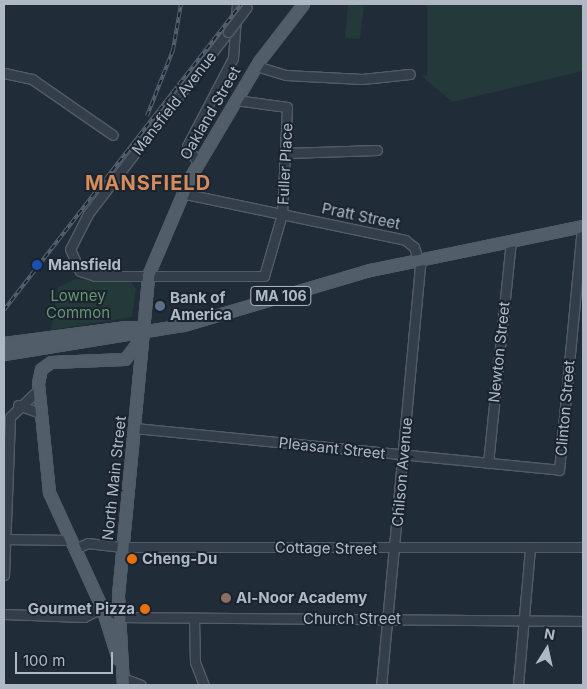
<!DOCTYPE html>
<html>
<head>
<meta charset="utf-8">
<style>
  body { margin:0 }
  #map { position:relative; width:587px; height:689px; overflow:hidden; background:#212c39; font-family:Inter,sans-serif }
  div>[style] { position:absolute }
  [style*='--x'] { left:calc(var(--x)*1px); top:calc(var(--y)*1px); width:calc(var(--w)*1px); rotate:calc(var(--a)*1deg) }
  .green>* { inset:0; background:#23393a }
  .roads { filter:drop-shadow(1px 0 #525c67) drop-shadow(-1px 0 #525c67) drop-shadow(0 1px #525c67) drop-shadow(0 -1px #525c67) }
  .minor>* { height:9px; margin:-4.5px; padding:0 4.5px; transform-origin:4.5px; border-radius:4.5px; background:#343e4a }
  .major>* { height:11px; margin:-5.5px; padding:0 5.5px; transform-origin:5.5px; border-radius:5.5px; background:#525d6a }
  .rail>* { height:4px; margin-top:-2px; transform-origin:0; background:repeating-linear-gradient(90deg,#1a232e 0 5.5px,#566271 0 11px); box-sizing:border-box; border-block:1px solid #566271 }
  .bridges { filter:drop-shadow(1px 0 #525c67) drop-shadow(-1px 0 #525c67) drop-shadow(0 1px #525c67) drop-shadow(0 -1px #525c67) }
  .minor-bridge>* { height:9px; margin:-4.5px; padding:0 4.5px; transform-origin:4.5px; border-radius:4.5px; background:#343e4a }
  .dots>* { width:14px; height:14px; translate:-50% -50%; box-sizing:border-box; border:2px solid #1a232e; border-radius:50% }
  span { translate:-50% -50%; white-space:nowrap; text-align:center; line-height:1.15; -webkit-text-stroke:4px #1a232e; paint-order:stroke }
  .shield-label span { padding:1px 4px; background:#1a232e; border:1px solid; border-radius:4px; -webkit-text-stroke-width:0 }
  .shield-label { font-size:14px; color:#afb9c6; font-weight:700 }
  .street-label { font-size:15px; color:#afb9c6 }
  .poi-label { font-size:15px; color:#afb9c6; font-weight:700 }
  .left { translate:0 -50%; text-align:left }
  .right { translate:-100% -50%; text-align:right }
  .park-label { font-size:15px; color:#66976f }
  .district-label { font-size:20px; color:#d58b5b; font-weight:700; letter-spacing:1px }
  .frame { position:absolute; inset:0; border:5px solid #afb9c6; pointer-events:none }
  .north { position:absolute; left:522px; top:624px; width:50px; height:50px; -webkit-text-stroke:4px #1a232e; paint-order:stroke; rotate:10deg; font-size:14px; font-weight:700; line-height:20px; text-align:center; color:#afb9c6 }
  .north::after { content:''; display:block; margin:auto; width:18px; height:22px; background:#afb9c6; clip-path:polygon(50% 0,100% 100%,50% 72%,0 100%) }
  .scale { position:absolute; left:15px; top:652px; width:98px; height:22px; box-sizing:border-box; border:2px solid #afb9c6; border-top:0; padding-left:6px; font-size:15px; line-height:18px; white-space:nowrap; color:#afb9c6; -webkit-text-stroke:4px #1a232e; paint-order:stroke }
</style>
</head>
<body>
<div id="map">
  <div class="green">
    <i style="clip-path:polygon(348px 4px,364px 6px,360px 39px,345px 38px)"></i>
    <i style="clip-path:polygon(427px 4px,583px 4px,583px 71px,452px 102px,422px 76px,427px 75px)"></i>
    <i style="clip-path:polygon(76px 279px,131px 282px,136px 289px,132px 317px,51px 330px,58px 287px)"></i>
  </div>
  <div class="roads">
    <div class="minor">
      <i style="--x:228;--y:32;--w:230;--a:127.6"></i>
      <i style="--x:88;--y:214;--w:39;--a:117"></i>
      <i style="--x:70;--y:249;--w:24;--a:66"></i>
      <i style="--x:80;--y:271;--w:16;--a:18"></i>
      <i style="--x:95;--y:276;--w:169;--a:0"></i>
      <i style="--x:264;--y:276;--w:65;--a:-73.8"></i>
      <i style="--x:282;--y:214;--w:107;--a:-87.3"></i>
      <i style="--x:287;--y:107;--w:52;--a:-172.3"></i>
      <i style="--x:256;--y:66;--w:31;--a:17"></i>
      <i style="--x:286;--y:75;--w:76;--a:3"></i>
      <i style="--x:362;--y:79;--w:48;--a:-5.9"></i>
      <i style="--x:4;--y:73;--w:29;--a:12"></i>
      <i style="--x:32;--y:79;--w:98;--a:34.7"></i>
      <i style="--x:286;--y:153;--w:91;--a:-1.9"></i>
      <i style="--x:198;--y:163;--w:20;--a:-123"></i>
      <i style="--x:187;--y:146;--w:99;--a:-62.4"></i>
      <i style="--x:233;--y:58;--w:54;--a:-85.8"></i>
      <i style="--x:181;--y:193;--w:229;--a:11.8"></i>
      <i style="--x:405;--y:240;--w:11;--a:38"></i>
      <i style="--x:414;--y:247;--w:20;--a:72"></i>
      <i style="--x:420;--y:266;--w:421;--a:95.3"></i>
      <i style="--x:18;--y:405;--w:23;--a:20"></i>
      <i style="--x:134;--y:428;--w:427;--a:5.6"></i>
      <i style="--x:559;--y:470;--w:245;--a:-84.6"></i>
      <i style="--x:488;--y:463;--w:224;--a:-84.1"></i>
      <i style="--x:5;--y:539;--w:65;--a:0.9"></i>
      <i style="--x:74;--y:549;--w:15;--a:-23"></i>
      <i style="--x:88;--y:543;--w:34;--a:7"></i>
      <i style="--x:122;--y:547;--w:461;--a:0"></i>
      <i style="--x:4;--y:575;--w:158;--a:-87.8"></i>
      <i style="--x:10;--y:417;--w:39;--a:-44"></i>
      <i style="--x:4;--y:614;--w:80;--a:2.1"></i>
      <i style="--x:84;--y:617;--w:20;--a:-27"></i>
      <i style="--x:102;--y:608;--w:21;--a:25"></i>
      <i style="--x:121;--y:617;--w:462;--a:0.5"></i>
      <i style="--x:194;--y:618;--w:44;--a:88.7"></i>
      <i style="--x:195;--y:662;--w:25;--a:69"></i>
      <i style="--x:122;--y:678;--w:20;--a:20"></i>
      <i style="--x:518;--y:685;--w:138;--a:-85"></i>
    </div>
    <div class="major">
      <i style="--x:4;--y:343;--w:123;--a:-7.5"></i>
      <i style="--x:126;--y:327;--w:12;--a:0"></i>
      <i style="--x:138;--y:327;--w:7;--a:45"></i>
      <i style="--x:4;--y:354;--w:182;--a:-9.2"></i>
      <i style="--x:184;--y:325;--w:194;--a:-16.5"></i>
      <i style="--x:370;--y:270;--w:217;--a:-11.7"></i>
      <i style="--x:118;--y:659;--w:53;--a:-107.4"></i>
      <i style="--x:102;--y:608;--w:128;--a:-114.6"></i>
      <i style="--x:49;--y:492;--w:110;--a:-95.8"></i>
      <i style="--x:38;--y:383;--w:14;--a:-78"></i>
      <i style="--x:41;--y:369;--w:12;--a:-35"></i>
      <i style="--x:51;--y:362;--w:74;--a:-2.3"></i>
      <i style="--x:125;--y:359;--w:25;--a:-53"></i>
      <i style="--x:123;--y:685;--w:90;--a:-93.2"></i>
      <i style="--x:118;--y:595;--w:321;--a:-84.6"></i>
      <i style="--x:148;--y:275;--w:104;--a:-66.9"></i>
      <i style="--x:189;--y:179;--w:137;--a:-59.3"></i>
      <i style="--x:259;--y:61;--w:72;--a:-52.3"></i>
    </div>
  </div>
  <div class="rail">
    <i style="--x:147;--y:116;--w:71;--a:-68.5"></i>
    <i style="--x:173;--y:50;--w:47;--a:-80.1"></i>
    <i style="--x:4;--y:310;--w:387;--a:-52.2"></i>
  </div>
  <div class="bridges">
    <div class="minor-bridge">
      <i style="--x:228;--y:32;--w:31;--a:-53"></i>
    </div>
  </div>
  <div class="dots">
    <i style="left:37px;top:265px;background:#1a4fb4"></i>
    <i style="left:160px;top:306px;background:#5c6f8a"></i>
    <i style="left:132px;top:559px;background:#e8710a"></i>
    <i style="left:226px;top:598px;background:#8d6e63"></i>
    <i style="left:145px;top:609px;background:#e8710a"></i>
  </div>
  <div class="shield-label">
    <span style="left:281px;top:296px">MA 106</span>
  </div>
  <div class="street-label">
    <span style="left:174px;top:103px;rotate:-52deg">Mansfield Avenue</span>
    <span style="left:210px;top:113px;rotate:-60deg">Oakland Street</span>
    <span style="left:285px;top:164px;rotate:-87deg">Fuller Place</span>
    <span style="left:361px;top:216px;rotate:12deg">Pratt Street</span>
    <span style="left:499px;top:352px;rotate:-84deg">Newton Street</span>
    <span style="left:565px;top:408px;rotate:-85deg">Clinton Street</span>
    <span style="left:332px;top:448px;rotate:6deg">Pleasant Street</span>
    <span style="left:402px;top:472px;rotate:-85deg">Chilson Avenue</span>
    <span style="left:114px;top:478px;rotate:-84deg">North Main Street</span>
    <span style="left:326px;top:548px;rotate:1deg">Cottage Street</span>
    <span style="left:352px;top:619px">Church Street</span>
  </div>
  <div class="poi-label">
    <span class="left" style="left:48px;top:265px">Mansfield</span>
    <span class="left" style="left:170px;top:306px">Bank of<br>America</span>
    <span class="left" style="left:142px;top:559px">Cheng-Du</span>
    <span class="left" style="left:236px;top:598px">Al-Noor Academy</span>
    <span class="right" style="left:135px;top:609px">Gourmet Pizza</span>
  </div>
  <div class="park-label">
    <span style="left:78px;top:304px">Lowney<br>Common</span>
  </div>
  <div class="district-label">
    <span style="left:148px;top:183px">MANSFIELD</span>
  </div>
  <div class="frame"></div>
  <div class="north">N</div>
  <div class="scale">100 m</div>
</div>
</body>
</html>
